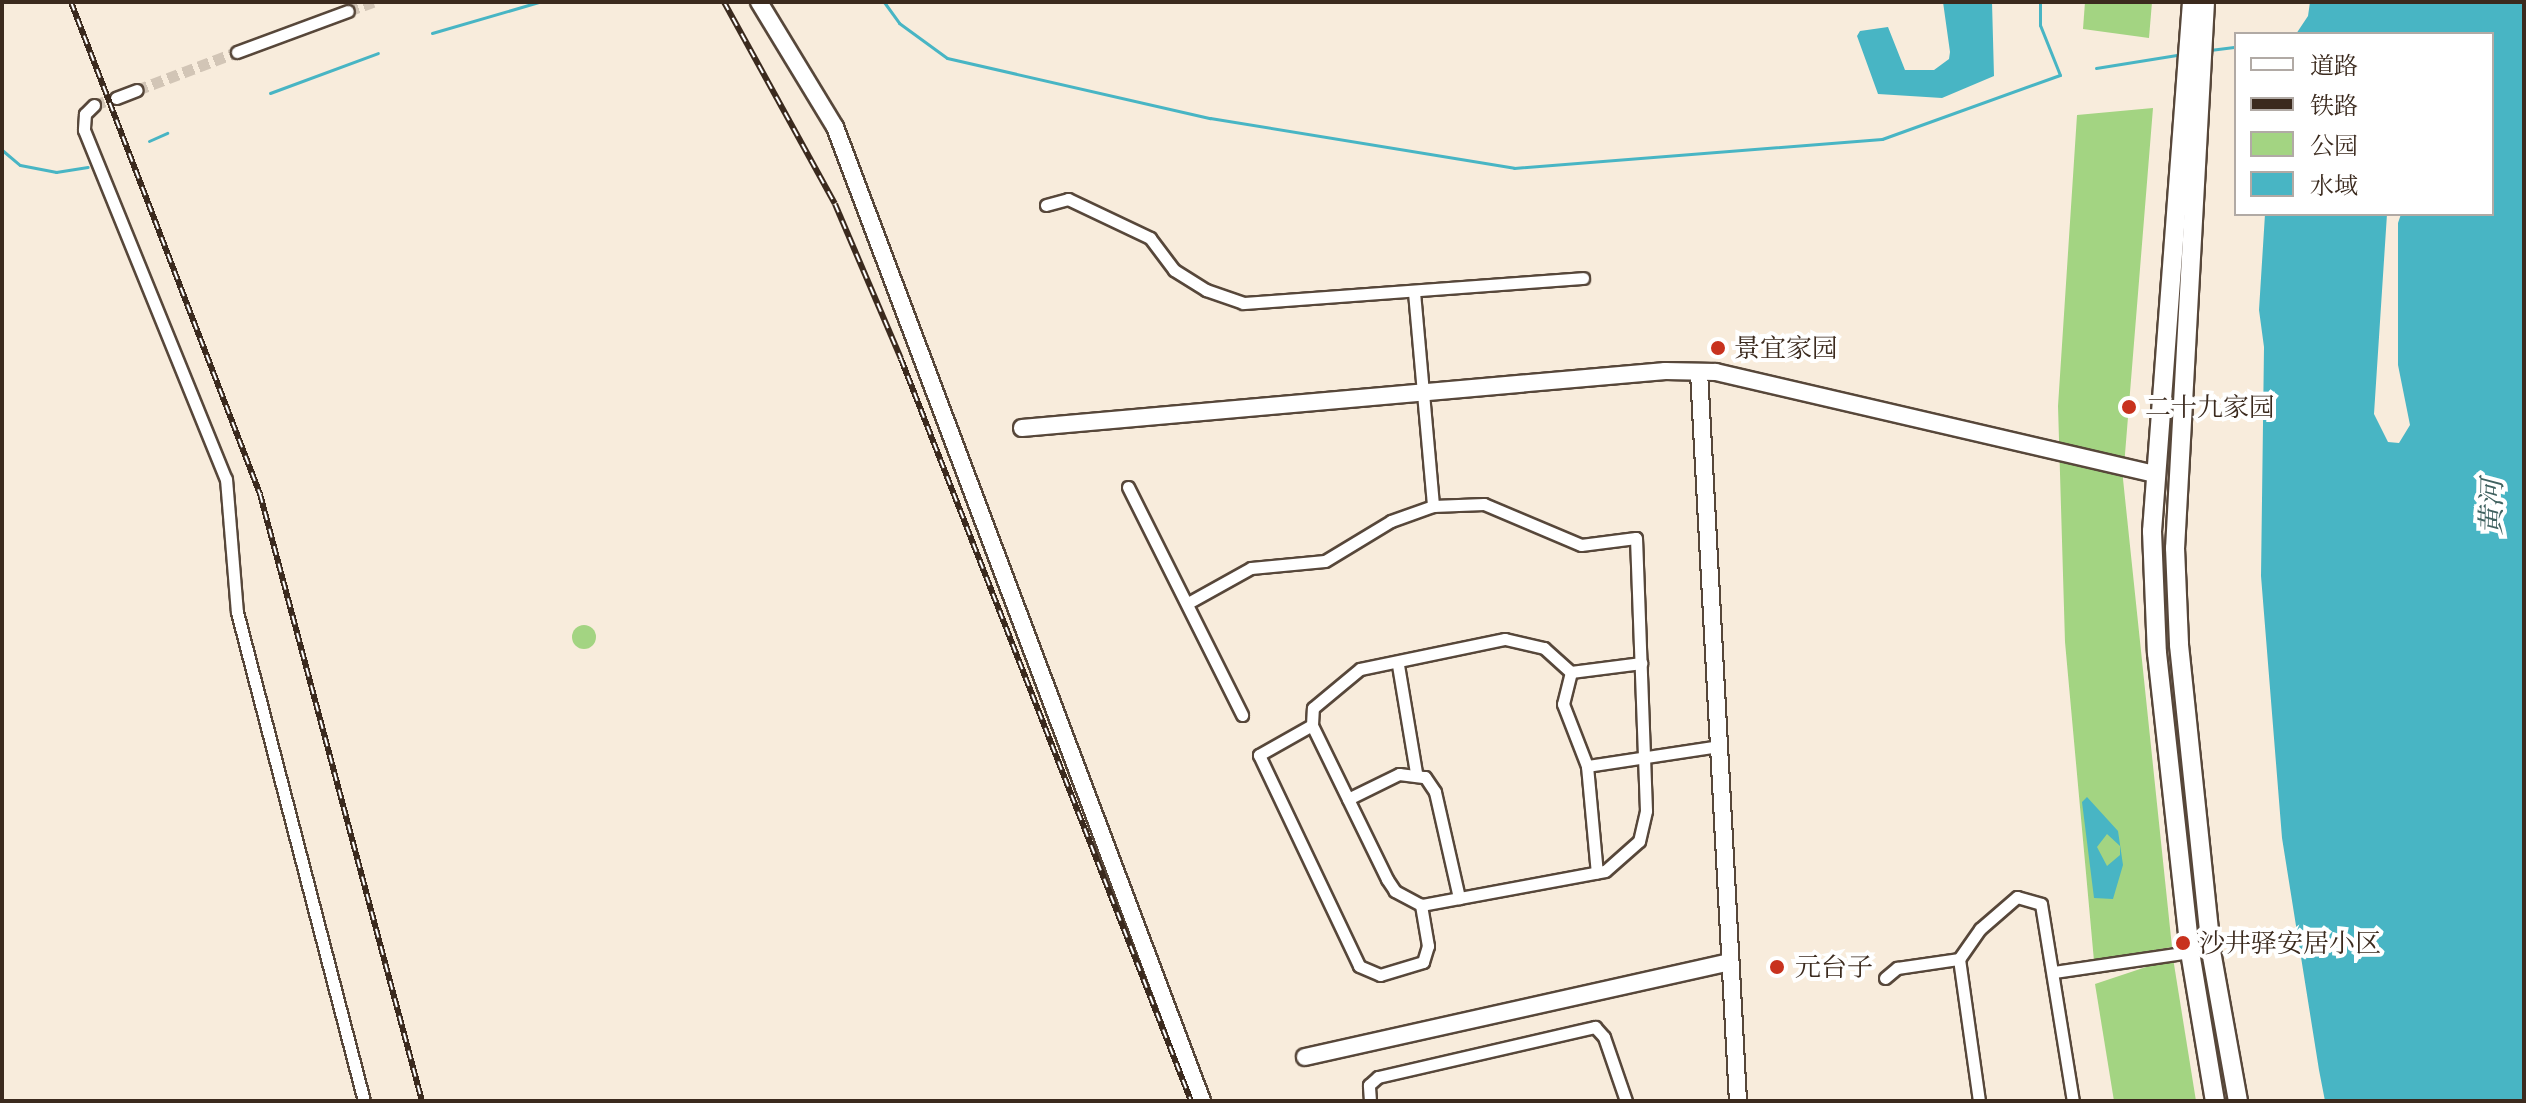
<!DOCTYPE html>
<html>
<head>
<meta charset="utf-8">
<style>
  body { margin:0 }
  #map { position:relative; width:2526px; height:1103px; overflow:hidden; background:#f8ecdc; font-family:"Gentium Book Plus","Noto Serif SC",serif }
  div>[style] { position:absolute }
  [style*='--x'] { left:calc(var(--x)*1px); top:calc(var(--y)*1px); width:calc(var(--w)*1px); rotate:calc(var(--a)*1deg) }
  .green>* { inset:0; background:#a3d482 }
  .round { border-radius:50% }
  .water>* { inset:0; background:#48b5c4 }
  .stream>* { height:3px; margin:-1.5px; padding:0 1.5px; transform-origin:1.5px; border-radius:1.5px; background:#48b5c4 }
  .street-tunnel>* { height:11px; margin-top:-5.5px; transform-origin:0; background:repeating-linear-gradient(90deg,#d2c5b6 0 11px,transparent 0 16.5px) }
  .roads { filter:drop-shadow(2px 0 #57473a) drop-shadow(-2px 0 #57473a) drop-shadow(0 2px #57473a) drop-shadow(0 -2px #57473a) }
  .street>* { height:11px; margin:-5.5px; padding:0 5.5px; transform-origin:5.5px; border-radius:5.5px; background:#fff }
  .secondary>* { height:16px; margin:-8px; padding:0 8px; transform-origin:8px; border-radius:8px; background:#fff }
  .primary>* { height:18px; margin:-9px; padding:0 9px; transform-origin:9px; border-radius:9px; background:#fff }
  .rail>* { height:6px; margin-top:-3px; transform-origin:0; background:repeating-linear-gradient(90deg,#fff 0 9px,#3b2a1e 0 18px); box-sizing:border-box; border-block:2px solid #3b2a1e }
  .dots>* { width:22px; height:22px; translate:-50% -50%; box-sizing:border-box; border:4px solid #fff; border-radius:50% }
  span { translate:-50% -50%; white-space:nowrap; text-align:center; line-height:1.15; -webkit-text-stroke:8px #fff; paint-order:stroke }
  .poi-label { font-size:26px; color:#3b2a1e }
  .left { translate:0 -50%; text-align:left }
  .water-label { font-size:28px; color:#406260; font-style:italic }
  .frame { position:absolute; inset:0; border:4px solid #3b2a1e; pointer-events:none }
  .legend { position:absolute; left:2234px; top:32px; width:260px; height:184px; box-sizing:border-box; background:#fff; border:2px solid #b1aaa5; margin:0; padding:10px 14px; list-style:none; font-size:24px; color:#3b2a1e }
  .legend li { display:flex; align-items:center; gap:16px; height:40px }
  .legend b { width:40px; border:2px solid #b1aaa5 }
</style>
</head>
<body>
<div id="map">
  <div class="green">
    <i style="clip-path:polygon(2085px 2px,2152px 2px,2149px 38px,2083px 29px)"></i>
    <i style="clip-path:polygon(2153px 108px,2123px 479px,2172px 947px,2094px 961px,2065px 642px,2058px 406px,2077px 115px)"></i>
    <i class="round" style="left:572px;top:625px;width:24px;height:24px"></i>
    <i style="clip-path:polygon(2173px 958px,2196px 1101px,2114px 1101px,2095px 984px)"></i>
  </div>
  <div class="water">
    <i style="clip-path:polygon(1943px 2px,1992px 2px,1994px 76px,1942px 98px,1878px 94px,1857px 36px,1860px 31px,1888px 27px,1905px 70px,1934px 70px,1949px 59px,1950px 52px)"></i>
    <i style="clip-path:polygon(2310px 2px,2524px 2px,2524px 1101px,2325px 1101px,2319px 1070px,2282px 838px,2261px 576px,2264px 347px,2259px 310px,2265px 214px,2387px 214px,2374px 414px,2388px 442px,2399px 443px,2410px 425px,2398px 365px,2398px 223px,2401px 214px,2492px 214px,2492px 34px,2296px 34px,2308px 16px)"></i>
    <i style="clip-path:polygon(evenodd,2087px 797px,2118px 831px,2123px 865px,2113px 899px,2094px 898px,2082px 802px,2087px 797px,2107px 834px,2120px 846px,2120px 855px,2107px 866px,2097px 847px,2107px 834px)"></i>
  </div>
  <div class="stream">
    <i style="--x:884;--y:2;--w:26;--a:54"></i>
    <i style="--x:899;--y:23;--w:59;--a:36.1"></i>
    <i style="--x:947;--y:58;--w:270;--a:12.9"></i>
    <i style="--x:1210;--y:118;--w:308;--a:9.3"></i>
    <i style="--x:1514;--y:168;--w:369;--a:-4.5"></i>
    <i style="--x:1882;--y:139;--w:189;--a:-19.8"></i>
    <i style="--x:2060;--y:75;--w:54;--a:-111.8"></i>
    <i style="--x:2040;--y:25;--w:23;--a:-90"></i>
    <i style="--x:432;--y:33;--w:111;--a:-16.2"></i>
    <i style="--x:2210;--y:50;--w:26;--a:-7"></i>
    <i style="--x:2096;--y:68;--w:88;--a:-9.1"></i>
    <i style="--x:270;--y:93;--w:115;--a:-20.3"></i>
    <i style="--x:149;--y:141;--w:20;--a:-24"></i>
    <i style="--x:2;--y:150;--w:23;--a:40"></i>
    <i style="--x:20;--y:165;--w:37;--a:11"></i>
    <i style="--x:56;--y:172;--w:32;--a:-9"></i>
  </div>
  <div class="street-tunnel">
    <i style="--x:348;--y:11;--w:27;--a:-20"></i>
    <i style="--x:137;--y:90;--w:107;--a:-20.8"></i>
    <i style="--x:94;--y:105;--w:23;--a:-18"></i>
  </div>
  <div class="roads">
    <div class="street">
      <i style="--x:237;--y:52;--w:118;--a:-20.3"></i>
      <i style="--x:116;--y:98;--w:22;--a:-21"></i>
      <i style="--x:94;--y:105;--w:13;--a:135"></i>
      <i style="--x:85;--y:114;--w:16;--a:94"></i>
      <i style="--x:84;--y:130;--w:377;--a:67.9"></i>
      <i style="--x:226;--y:479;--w:133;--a:85.3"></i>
      <i style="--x:237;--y:612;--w:505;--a:75.44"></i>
      <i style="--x:1046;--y:205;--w:23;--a:-15"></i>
      <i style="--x:1068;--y:199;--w:91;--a:25.4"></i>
      <i style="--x:1150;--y:238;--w:40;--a:53"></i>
      <i style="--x:1174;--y:270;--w:38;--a:32"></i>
      <i style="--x:1206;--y:290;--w:39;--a:19"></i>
      <i style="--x:1243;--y:303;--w:341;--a:-4.2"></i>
      <i style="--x:1414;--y:292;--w:215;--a:84.9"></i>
      <i style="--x:1128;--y:487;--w:255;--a:63.4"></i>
      <i style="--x:1188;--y:603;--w:72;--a:-29.1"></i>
      <i style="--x:1251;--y:568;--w:74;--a:-5.4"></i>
      <i style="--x:1325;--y:561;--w:77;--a:-31.2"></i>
      <i style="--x:1391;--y:521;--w:45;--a:-19.7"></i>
      <i style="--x:1433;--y:506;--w:51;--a:-2.2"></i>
      <i style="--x:1484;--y:504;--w:105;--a:22.9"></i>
      <i style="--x:1581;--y:545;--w:55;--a:-7.3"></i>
      <i style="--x:1636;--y:538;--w:273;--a:87.9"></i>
      <i style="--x:1646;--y:811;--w:31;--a:103"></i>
      <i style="--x:1639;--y:841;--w:45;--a:138.6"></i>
      <i style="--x:1605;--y:871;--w:187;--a:169.5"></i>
      <i style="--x:1421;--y:905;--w:30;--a:-152"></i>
      <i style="--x:1395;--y:891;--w:14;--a:-124"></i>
      <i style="--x:1387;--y:879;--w:171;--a:-116"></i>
      <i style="--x:1312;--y:725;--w:17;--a:-87"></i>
      <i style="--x:1313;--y:708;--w:61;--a:-39.7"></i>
      <i style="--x:1360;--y:669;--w:148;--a:-11.7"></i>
      <i style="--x:1505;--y:639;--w:40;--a:13"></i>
      <i style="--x:1544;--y:648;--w:36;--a:42"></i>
      <i style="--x:1398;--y:665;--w:109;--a:80.5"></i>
      <i style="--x:1571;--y:672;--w:33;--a:104"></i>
      <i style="--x:1563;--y:704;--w:66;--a:68.8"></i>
      <i style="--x:1587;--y:766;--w:107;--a:84.7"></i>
      <i style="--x:1571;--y:672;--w:71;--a:-7.3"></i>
      <i style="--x:1312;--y:725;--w:61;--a:150.5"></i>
      <i style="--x:1259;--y:755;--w:233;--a:64.6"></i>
      <i style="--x:1359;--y:966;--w:23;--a:23"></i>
      <i style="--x:1380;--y:975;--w:45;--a:-16.8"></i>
      <i style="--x:1423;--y:962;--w:17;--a:-73"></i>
      <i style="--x:1428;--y:946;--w:42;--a:-99.7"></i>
      <i style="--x:1587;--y:766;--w:134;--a:-8.6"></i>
      <i style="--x:1348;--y:799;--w:57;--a:-26.1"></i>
      <i style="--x:1399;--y:774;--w:26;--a:7"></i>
      <i style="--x:1425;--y:777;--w:18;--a:56"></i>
      <i style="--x:1435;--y:792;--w:109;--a:77.2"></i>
      <i style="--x:2054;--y:972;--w:137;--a:-8.4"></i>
      <i style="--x:1885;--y:978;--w:16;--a:-40"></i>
      <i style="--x:1897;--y:968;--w:63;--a:-8.3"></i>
      <i style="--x:1370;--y:1101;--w:16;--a:-94"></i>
      <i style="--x:1369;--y:1085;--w:12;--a:-42"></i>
      <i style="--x:1378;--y:1077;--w:223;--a:-13"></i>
      <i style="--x:1595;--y:1027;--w:13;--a:48"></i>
      <i style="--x:1604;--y:1037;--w:68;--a:71"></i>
      <i style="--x:1979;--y:1101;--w:143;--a:-98"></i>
      <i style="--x:1959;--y:959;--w:37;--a:-55"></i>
      <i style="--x:1980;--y:929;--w:49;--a:-40.9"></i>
      <i style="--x:2017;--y:897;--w:25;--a:16"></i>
      <i style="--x:2041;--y:904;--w:200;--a:80.8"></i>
    </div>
    <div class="secondary">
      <i style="--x:759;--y:2;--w:146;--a:58.7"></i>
      <i style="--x:835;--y:127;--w:1041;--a:69.35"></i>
      <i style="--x:1699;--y:372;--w:730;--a:86.94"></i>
      <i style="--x:1022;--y:428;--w:646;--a:-5.07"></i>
      <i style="--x:1665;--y:371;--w:51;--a:1.1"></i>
      <i style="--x:1716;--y:372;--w:449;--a:13.1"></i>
      <i style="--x:1305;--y:1057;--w:435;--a:-12.6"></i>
    </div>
    <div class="primary">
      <i style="--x:2192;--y:2;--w:531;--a:94.32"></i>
      <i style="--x:2152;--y:531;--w:122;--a:87.7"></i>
      <i style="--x:2157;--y:653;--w:301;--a:83.7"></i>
      <i style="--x:2190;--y:952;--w:151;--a:80.5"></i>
      <i style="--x:2205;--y:2;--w:547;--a:93.14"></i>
      <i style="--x:2175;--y:548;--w:97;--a:87.6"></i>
      <i style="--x:2179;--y:645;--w:308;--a:84"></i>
      <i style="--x:2211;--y:951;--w:152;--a:79.8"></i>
    </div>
  </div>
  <div class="rail">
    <i style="--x:71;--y:2;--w:527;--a:68.99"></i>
    <i style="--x:260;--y:494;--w:628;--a:75.06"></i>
    <i style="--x:724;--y:2;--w:230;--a:61.2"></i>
    <i style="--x:835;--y:204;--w:168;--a:66.9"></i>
    <i style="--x:901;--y:359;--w:797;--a:68.65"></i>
  </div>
  <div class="dots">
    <i style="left:1718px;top:348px;background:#c8321e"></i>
    <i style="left:2129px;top:407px;background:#c8321e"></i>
    <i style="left:2183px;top:943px;background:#c8321e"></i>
    <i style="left:1777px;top:967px;background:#c8321e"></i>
  </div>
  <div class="poi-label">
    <span class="left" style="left:1734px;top:348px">景宜家园</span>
    <span class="left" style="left:2145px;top:407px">二十九家园</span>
    <span class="left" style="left:2199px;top:943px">沙井驿安居小区</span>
    <span class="left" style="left:1795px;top:967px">元台子</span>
  </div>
  <div class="water-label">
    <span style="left:2491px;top:507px;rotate:-89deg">黄河</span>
  </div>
  <div class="frame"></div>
  <ul class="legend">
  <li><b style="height:10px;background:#fff"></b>道路</li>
  <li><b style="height:10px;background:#3b2a1e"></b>铁路</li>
  <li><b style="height:22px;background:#a3d482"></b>公园</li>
  <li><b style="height:22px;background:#48b5c4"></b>水域</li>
  </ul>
</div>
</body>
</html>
